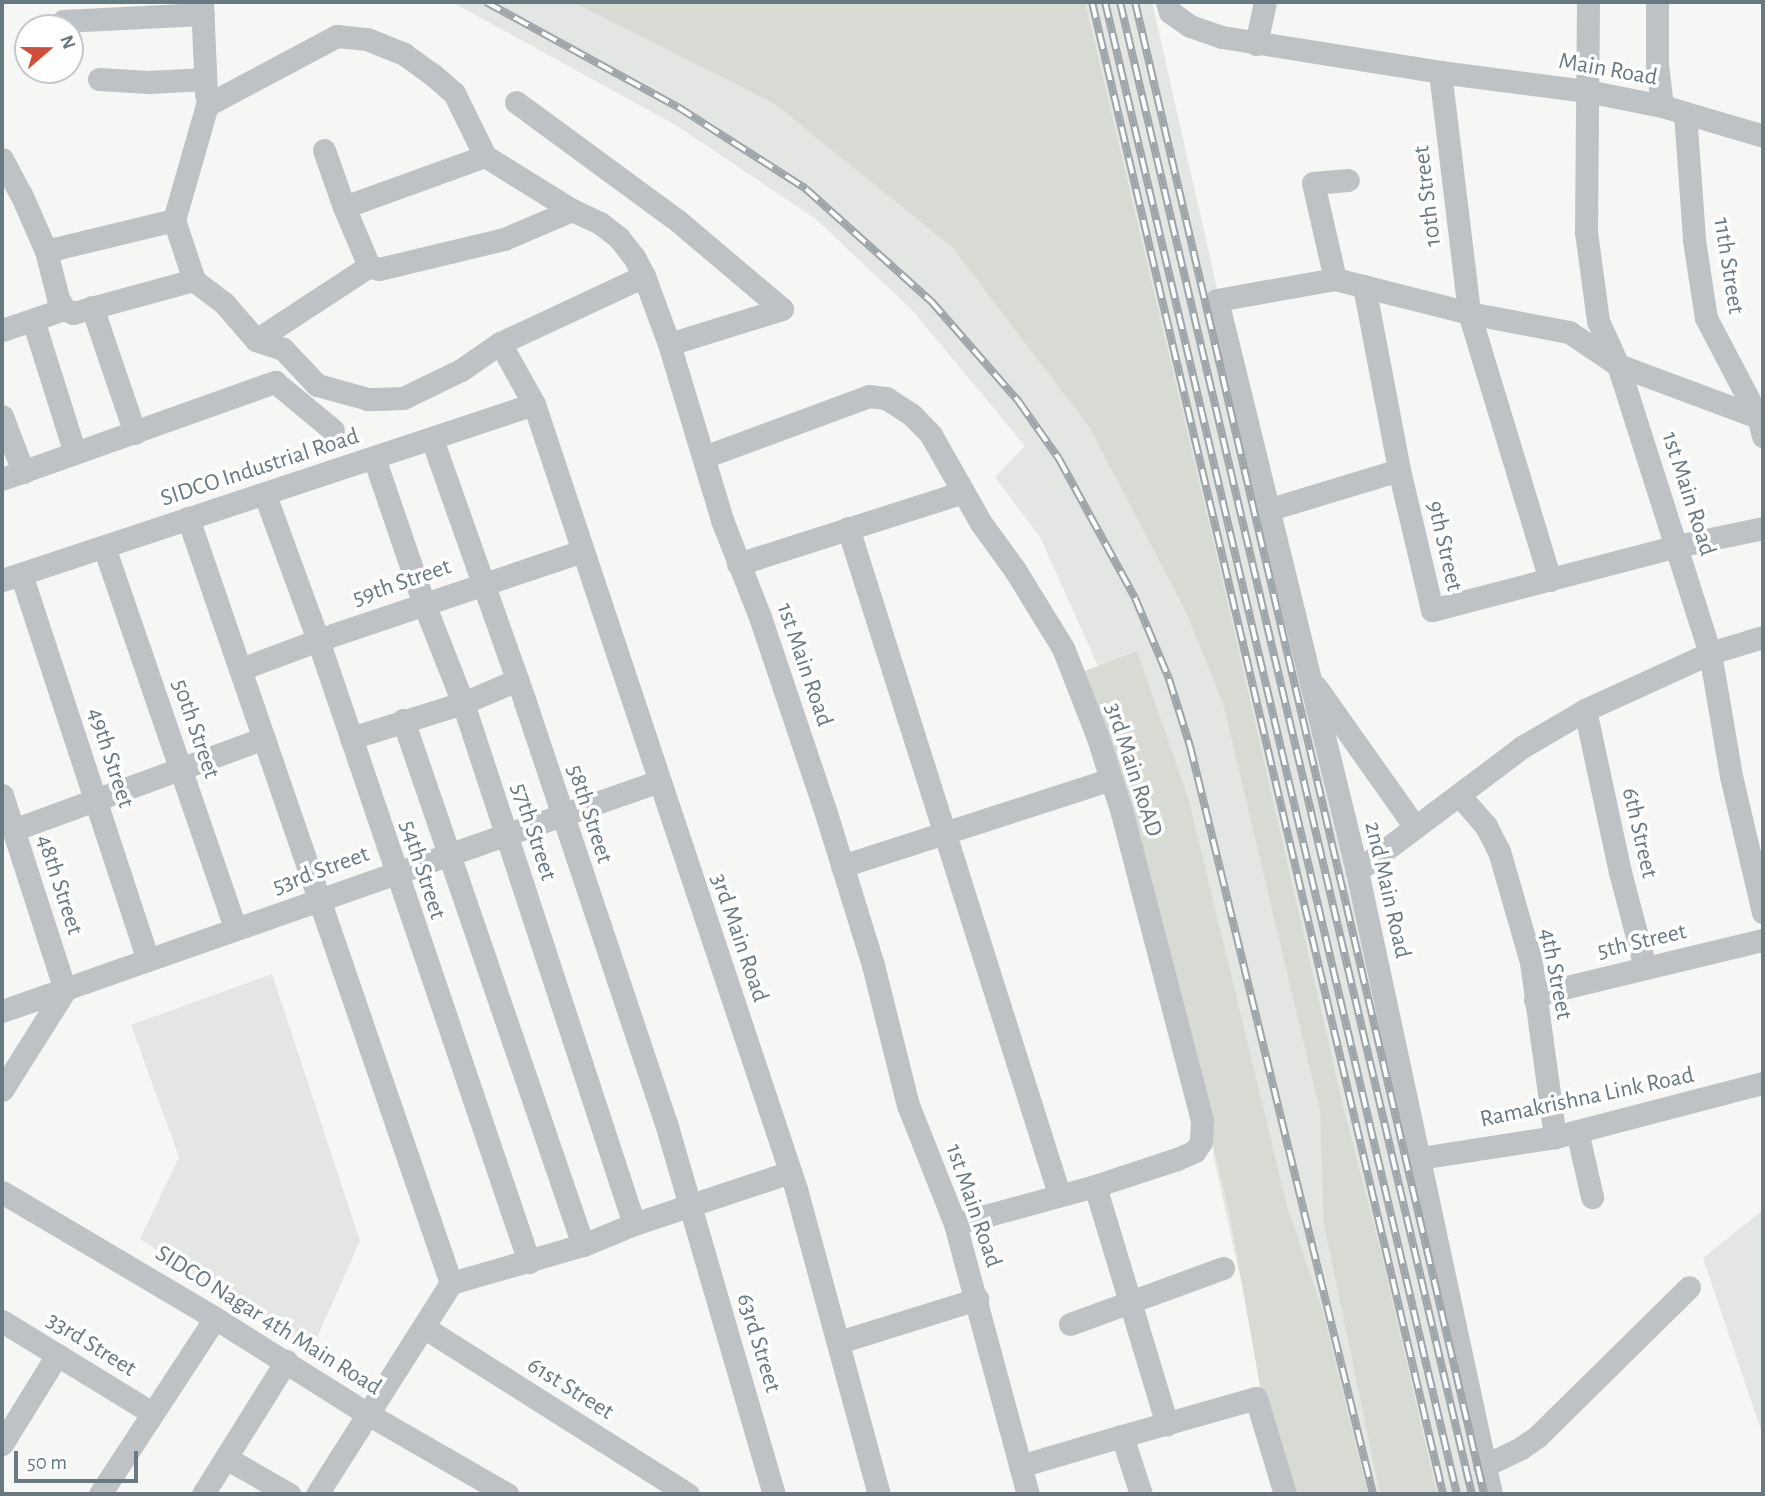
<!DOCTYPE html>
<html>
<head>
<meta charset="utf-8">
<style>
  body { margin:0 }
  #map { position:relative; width:1765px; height:1496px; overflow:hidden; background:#f6f6f4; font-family:"Alegreya Sans",sans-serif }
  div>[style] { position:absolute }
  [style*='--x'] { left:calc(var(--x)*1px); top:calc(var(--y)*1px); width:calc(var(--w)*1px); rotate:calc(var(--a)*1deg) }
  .built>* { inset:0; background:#e4e6e4 }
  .green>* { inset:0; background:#d7dbd3 }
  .minor>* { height:23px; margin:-11.5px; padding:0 11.5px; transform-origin:11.5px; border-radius:11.5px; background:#bec2c5 }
  .rail>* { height:8px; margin-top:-4px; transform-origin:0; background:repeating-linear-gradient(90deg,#fff 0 16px,#9ea5a9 0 32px); box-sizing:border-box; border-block:2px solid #9ea5a9 }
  span { translate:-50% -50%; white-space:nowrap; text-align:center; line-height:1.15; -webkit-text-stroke:7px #fff; paint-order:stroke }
  .street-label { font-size:24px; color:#687982 }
  .frame { position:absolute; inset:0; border:4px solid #687982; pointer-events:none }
  .north { position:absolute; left:14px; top:14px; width:70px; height:70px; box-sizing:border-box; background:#fff; border:2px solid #c3c9cd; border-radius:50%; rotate:70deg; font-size:19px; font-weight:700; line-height:28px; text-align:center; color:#687982 }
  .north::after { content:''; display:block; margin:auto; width:24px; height:32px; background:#d14d39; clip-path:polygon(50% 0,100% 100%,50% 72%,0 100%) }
  .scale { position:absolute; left:14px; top:1451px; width:124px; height:32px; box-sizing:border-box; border:4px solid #687982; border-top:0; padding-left:9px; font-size:21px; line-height:24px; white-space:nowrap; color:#687982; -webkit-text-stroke:5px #fff; paint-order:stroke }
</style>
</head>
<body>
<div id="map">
  <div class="built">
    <i style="clip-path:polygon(452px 2px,1152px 2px,1306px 680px,1496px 1494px,1296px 1494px,1238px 1268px,1213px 1154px,1216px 1111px,1130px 737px,1040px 537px,995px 477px,1025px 446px,912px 310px,817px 220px,679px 127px)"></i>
    <i style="clip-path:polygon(272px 974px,360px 1241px,311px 1351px,140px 1239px,179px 1157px,131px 1025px)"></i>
    <i style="clip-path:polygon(1763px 1210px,1763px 1436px,1703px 1258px)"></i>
  </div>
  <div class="green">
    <i style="clip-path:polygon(573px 2px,1085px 2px,1224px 587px,1344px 1110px,1382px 1256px,1437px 1494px,1380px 1494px,1324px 1224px,1320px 1111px,1223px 703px,1186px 612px,1090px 428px,953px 248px,775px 104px)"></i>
    <i style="clip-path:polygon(1137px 651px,1189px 801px,1287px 1206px,1323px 1312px,1368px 1494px,1287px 1494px,1263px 1403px,1229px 1211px,1196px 1075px,1080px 673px)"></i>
  </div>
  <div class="minor">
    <i style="--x:202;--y:2;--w:93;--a:87.5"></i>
    <i style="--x:1167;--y:2;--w:10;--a:73"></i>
    <i style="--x:1170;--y:12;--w:24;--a:35"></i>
    <i style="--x:1190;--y:26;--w:34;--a:19"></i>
    <i style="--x:1222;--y:37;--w:221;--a:9.1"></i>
    <i style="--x:1440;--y:72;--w:148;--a:7.4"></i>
    <i style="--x:1587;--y:91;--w:76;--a:11.3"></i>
    <i style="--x:1662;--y:106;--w:105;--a:16.5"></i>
    <i style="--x:1588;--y:2;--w:230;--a:90.5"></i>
    <i style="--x:1586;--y:232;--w:90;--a:82.3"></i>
    <i style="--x:1598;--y:321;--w:48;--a:65.6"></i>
    <i style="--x:1618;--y:365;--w:302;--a:72.3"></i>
    <i style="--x:1710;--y:653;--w:125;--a:80.3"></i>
    <i style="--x:1731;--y:776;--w:140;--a:76.8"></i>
    <i style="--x:1657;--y:2;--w:62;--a:90"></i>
    <i style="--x:1657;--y:64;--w:42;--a:83.2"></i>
    <i style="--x:63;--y:21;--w:140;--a:-2.9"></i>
    <i style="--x:1256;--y:44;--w:43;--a:-77.9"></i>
    <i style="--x:1440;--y:72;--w:243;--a:83.1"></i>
    <i style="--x:1469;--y:313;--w:279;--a:73.1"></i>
    <i style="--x:99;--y:79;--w:50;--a:3.4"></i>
    <i style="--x:149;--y:82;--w:56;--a:-3.1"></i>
    <i style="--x:516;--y:102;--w:201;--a:36.3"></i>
    <i style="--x:678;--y:221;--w:136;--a:40.2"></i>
    <i style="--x:782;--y:309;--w:118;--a:162.8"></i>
    <i style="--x:1685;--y:113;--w:127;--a:85.9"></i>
    <i style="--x:1694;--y:240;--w:79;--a:81.3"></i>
    <i style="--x:1706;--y:318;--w:112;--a:62.3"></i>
    <i style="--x:1758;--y:417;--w:20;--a:75"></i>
    <i style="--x:324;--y:150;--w:60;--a:70.7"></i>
    <i style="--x:344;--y:207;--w:64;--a:67"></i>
    <i style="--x:369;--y:266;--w:10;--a:17"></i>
    <i style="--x:379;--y:269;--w:129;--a:-13.5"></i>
    <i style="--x:504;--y:239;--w:74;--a:-23.1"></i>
    <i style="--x:2;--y:159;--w:40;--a:62"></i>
    <i style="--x:21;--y:194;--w:62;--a:66.3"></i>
    <i style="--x:46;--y:251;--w:49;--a:75.7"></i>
    <i style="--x:58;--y:298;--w:13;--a:61"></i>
    <i style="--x:64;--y:309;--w:10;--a:24"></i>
    <i style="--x:73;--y:313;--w:125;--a:-15.3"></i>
    <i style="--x:344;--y:207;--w:150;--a:-19.9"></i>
    <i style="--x:46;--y:251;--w:132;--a:-13.6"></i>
    <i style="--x:644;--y:276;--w:159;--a:155"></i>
    <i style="--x:500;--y:343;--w:47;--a:145.3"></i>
    <i style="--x:461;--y:370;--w:64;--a:154.2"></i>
    <i style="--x:403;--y:398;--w:35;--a:178"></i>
    <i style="--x:368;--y:399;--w:53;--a:-164.6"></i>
    <i style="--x:317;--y:385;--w:50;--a:-133.4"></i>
    <i style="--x:283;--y:349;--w:28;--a:-162"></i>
    <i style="--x:256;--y:340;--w:49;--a:-130.9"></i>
    <i style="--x:224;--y:303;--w:38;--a:-143"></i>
    <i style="--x:194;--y:280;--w:63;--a:-108.4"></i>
    <i style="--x:174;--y:220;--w:120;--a:-74"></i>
    <i style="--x:207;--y:105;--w:147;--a:-28"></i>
    <i style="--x:337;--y:36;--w:30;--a:6"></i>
    <i style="--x:367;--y:39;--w:40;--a:22"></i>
    <i style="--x:404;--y:54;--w:34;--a:36"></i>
    <i style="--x:432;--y:74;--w:29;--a:41"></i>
    <i style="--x:454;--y:93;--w:70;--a:63.8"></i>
    <i style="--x:485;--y:156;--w:102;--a:31.8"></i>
    <i style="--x:572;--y:210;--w:31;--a:25"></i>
    <i style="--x:600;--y:223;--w:24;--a:38"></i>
    <i style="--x:619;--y:238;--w:24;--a:52"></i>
    <i style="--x:634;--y:257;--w:21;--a:62"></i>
    <i style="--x:644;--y:276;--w:72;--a:69.8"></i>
    <i style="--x:669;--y:344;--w:184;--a:73.2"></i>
    <i style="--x:722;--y:520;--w:104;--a:68.6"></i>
    <i style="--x:760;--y:617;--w:204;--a:71.4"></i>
    <i style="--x:825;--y:810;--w:162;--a:72.8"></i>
    <i style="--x:873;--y:965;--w:144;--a:76"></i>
    <i style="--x:908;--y:1105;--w:128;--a:68.4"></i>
    <i style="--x:955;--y:1224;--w:280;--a:74.9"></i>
    <i style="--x:1335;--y:279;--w:98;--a:-102.9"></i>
    <i style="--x:1313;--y:183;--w:35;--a:-5"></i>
    <i style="--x:1364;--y:286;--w:187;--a:79.2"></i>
    <i style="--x:1399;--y:470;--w:144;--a:76.7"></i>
    <i style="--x:1432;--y:610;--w:253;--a:-14.6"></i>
    <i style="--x:1677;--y:546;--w:88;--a:-11.8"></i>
    <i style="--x:92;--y:307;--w:133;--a:71.2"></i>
    <i style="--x:33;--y:320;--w:139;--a:72.5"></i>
    <i style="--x:2;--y:330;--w:65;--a:-18.7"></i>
    <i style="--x:256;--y:340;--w:135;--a:-33.2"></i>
    <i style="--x:500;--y:343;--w:70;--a:60.9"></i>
    <i style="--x:534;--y:404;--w:828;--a:71.54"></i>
    <i style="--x:796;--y:1189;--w:316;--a:74.8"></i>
    <i style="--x:2;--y:416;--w:60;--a:69.4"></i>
    <i style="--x:432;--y:439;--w:279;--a:70.5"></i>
    <i style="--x:525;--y:702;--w:444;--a:71.5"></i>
    <i style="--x:666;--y:1123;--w:386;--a:73.8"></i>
    <i style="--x:704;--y:457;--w:176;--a:-20.3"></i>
    <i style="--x:869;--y:396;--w:17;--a:7"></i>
    <i style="--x:886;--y:398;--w:30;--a:33"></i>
    <i style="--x:911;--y:414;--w:29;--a:46"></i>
    <i style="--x:931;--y:435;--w:101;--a:60.4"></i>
    <i style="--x:981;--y:523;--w:58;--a:54.1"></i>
    <i style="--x:1015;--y:570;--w:92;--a:58.4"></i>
    <i style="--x:1063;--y:648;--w:93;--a:68.7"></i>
    <i style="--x:1097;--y:735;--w:82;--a:72.2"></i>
    <i style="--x:1122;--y:813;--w:317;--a:75.4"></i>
    <i style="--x:1202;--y:1120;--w:22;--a:93"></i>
    <i style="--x:1201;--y:1142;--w:11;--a:124"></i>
    <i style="--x:1195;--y:1151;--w:20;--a:156"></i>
    <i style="--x:1177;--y:1159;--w:86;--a:161.8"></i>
    <i style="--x:1095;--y:1186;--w:145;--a:164.8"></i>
    <i style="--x:374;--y:458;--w:154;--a:71.1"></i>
    <i style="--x:424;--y:604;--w:106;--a:68.5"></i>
    <i style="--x:463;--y:703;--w:548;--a:71.83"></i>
    <i style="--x:2;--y:479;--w:290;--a:-19.6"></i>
    <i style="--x:275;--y:382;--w:75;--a:39.6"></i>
    <i style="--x:265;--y:495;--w:154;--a:69.9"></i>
    <i style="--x:318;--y:640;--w:657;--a:71.26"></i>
    <i style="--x:1267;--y:510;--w:138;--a:-16.9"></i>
    <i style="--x:188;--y:518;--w:809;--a:71.03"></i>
    <i style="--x:451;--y:1283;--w:250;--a:122.4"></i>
    <i style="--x:848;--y:528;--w:699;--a:72.42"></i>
    <i style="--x:104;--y:547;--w:403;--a:71"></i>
    <i style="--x:738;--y:564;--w:236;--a:-17.7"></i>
    <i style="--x:21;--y:574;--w:406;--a:71.8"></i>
    <i style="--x:2;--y:580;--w:560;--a:-18.31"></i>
    <i style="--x:241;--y:669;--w:82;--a:-20.6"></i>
    <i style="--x:318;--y:640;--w:279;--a:-18.6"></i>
    <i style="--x:1316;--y:687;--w:171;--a:54.7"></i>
    <i style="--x:1585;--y:710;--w:166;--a:77.8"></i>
    <i style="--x:1620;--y:872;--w:98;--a:75.3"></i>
    <i style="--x:403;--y:720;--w:555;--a:71.08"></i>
    <i style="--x:351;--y:738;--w:117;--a:-17.4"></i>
    <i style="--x:463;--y:703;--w:59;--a:-23.1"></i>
    <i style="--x:2;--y:795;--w:205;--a:72.1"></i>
    <i style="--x:65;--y:990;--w:118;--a:122.2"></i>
    <i style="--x:1459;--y:795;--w:41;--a:48.9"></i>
    <i style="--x:1486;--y:826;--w:28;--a:63"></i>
    <i style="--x:1499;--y:851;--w:116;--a:73.9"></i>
    <i style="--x:1531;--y:962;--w:177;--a:82.2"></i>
    <i style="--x:13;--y:830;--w:267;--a:-20.1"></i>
    <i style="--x:842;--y:866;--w:283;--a:-17.9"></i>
    <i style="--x:1357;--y:871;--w:206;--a:-36.9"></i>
    <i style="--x:1522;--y:747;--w:73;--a:-30.4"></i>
    <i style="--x:1585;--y:710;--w:137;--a:-24.5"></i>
    <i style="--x:1710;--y:653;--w:55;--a:-16.8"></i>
    <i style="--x:1535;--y:1000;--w:14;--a:-36"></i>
    <i style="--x:1546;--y:992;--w:223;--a:-13.5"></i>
    <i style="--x:2;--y:1011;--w:696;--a:-19.29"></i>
    <i style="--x:1577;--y:1131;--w:68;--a:77.2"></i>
    <i style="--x:1420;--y:1158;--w:137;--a:-8.8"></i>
    <i style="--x:1555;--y:1137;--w:215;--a:-14.6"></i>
    <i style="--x:1095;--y:1186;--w:249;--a:73.2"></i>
    <i style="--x:2;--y:1192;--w:247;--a:30.6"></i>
    <i style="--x:215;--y:1318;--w:178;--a:32.2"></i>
    <i style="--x:366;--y:1413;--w:163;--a:29.9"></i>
    <i style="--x:451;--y:1283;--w:137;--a:-16.1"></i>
    <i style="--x:583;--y:1245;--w:55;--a:-22.4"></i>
    <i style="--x:634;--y:1224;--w:164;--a:-18.4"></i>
    <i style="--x:2;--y:1321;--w:176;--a:31.5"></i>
    <i style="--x:1070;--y:1324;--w:163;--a:-20.1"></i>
    <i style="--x:425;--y:1328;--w:311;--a:32.3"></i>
    <i style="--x:839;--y:1342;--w:145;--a:-17.3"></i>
    <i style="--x:1122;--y:1436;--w:139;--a:-15.8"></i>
    <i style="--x:1256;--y:1398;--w:100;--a:73.2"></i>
    <i style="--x:2;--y:1444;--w:105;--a:-58.3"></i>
    <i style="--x:226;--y:1458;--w:73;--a:29.7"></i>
    <i style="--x:1020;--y:1466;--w:106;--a:-16.4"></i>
    <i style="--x:1122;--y:1436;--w:61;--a:71.9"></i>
    <i style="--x:1484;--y:1466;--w:41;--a:-25.9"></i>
    <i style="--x:1521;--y:1448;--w:21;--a:-35"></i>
    <i style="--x:1538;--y:1436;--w:212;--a:-44.6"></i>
    <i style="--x:100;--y:1494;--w:210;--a:-56.8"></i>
    <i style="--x:203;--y:1494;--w:157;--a:-58"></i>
    <i style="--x:1491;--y:1494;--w:637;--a:-102.14"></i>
    <i style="--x:1357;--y:871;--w:588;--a:-103.78"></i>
    <i style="--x:1217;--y:300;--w:120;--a:-10.1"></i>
    <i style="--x:1335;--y:279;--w:138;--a:14.2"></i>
    <i style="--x:1469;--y:313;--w:102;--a:10.8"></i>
    <i style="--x:1569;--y:332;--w:59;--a:34"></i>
    <i style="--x:1618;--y:365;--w:149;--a:20.4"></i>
  </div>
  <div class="rail">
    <i style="--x:486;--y:2;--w:219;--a:28.7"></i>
    <i style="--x:678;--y:107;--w:152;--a:32.6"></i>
    <i style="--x:806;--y:189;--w:168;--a:41.9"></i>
    <i style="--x:931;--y:301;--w:134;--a:48.9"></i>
    <i style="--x:1019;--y:402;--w:70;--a:54.9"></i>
    <i style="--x:1059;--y:459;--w:158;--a:61.3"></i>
    <i style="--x:1135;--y:598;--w:88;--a:67.2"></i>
    <i style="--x:1169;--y:679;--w:70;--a:72.6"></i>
    <i style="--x:1190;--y:746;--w:770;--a:76.25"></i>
    <i style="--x:1092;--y:2;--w:1533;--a:76.76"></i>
    <i style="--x:1105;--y:2;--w:1533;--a:76.73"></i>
    <i style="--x:1120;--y:2;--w:1533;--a:76.73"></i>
    <i style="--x:1135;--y:2;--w:1532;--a:76.83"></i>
  </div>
  <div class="street-label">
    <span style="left:1608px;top:70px;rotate:10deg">Main Road</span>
    <span style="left:1428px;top:196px;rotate:-97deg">10th Street</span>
    <span style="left:1728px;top:266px;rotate:81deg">11th Street</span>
    <span style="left:260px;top:468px;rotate:-18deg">SIDCO Industrial Road</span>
    <span style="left:1688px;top:494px;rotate:72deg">1st Main Road</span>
    <span style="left:1444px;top:546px;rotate:77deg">9th Street</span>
    <span style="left:402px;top:583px;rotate:-19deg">59th Street</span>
    <span style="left:804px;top:665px;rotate:71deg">1st Main Road</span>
    <span style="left:195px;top:729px;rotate:71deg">50th Street</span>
    <span style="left:110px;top:758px;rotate:72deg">49th Street</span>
    <span style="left:1133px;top:770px;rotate:72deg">3rd Main RoAD</span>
    <span style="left:589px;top:814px;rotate:72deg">58th Street</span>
    <span style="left:533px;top:832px;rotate:72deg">57th Street</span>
    <span style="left:1639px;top:833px;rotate:77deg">6th Street</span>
    <span style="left:422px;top:870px;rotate:72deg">54th Street</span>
    <span style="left:321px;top:871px;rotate:-20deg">53rd Street</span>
    <span style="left:59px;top:885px;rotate:72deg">48th Street</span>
    <span style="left:1387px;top:890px;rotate:77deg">2nd Main Road</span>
    <span style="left:739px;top:938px;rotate:71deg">3rd Main Road</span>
    <span style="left:1642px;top:942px;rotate:-13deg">5th Street</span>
    <span style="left:1555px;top:974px;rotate:79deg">4th Street</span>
    <span style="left:1587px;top:1098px;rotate:-12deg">Ramakrishna Link Road</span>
    <span style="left:973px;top:1206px;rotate:71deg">1st Main Road</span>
    <span style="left:268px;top:1321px;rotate:32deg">SIDCO Nagar 4th Main Road</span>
    <span style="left:758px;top:1343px;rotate:73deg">63rd Street</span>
    <span style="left:91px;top:1345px;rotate:32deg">33rd Street</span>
    <span style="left:570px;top:1389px;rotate:32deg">61st Street</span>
  </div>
  <div class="frame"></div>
  <div class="north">N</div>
  <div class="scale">50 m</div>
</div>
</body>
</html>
